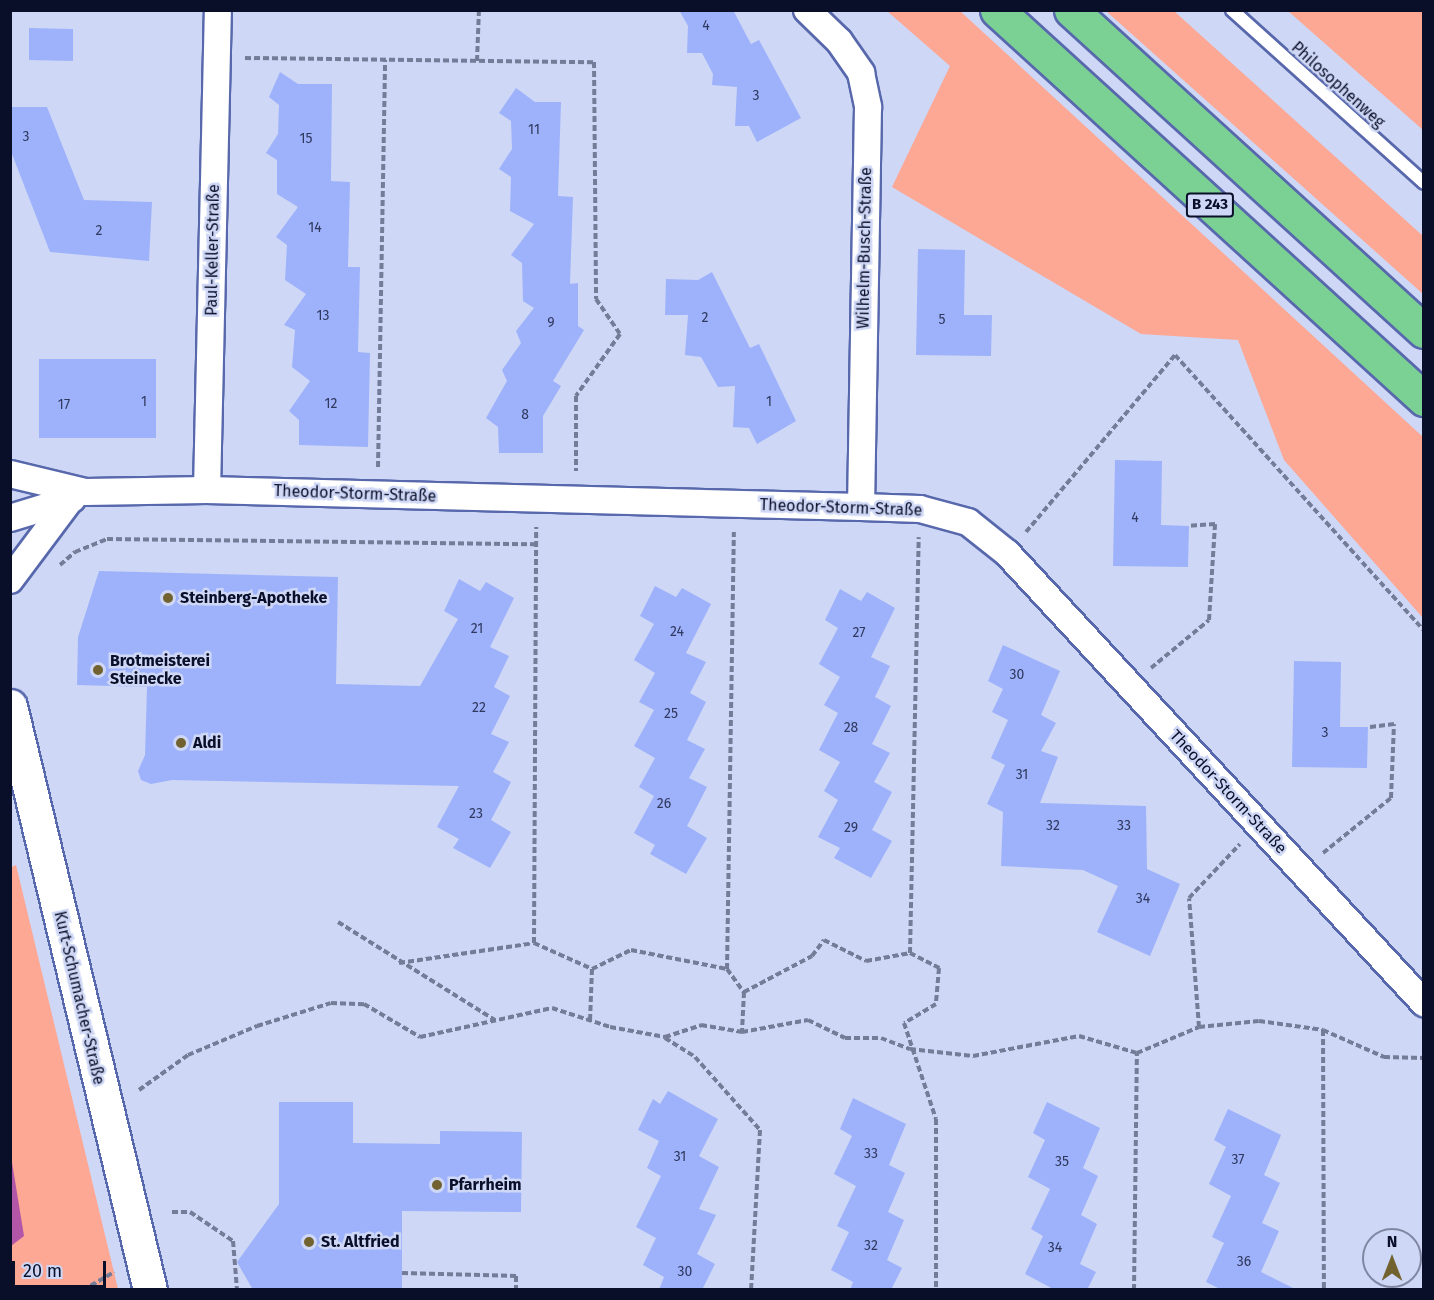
<!DOCTYPE html>
<html>
<head>
<meta charset="utf-8">
<style>
  body { margin:0 }
  #map { position:relative; width:1434px; height:1300px; overflow:hidden; background:#ced7f5; font-family:"Fira Sans",sans-serif }
  div>[style] { position:absolute }
  [style*='--x'] { left:calc(var(--x)*1px); top:calc(var(--y)*1px); width:calc(var(--w)*1px); rotate:calc(var(--a)*1deg) }
  .green>* { inset:0; background:#fda795 }
  .water>* { inset:0; background:#b356a8 }
  .building>* { inset:0; background:#9eb2fb }
  .path>* { height:4px; margin-top:-2px; transform-origin:0; background:repeating-linear-gradient(90deg,#757c98 0 6px,transparent 0 9px) }
  .roads { filter:drop-shadow(2px 0 #5868ac) drop-shadow(-2px 0 #5868ac) drop-shadow(0 2px #5868ac) drop-shadow(0 -2px #5868ac) }
  .lane>* { height:12px; margin:-6px; padding:0 6px; transform-origin:6px; border-radius:6px; background:#fff }
  .street>* { height:26px; margin:-13px; padding:0 13px; transform-origin:13px; border-radius:13px; background:#fff }
  .secondary>* { height:33px; margin:-16.5px; padding:0 16.5px; transform-origin:16.5px; border-radius:16.5px; background:#fff }
  .highway>* { height:33px; margin:-16.5px; padding:0 16.5px; transform-origin:16.5px; border-radius:16.5px; background:#7bd194 }
  .dots>* { width:16px; height:16px; translate:-50% -50%; box-sizing:border-box; border:3px solid #ced7f5; border-radius:50% }
  span { translate:-50% -50%; white-space:nowrap; text-align:center; line-height:1.15; -webkit-text-stroke:5px #ced7f5; paint-order:stroke }
  .number-label { font-size:14px; color:#2f385e }
  .number-label span { -webkit-text-stroke-width:0 }
  .shield-label span { padding:2px 4px; background:#ced7f5; border:2px solid; border-radius:4px; -webkit-text-stroke-width:0 }
  .shield-label { font-size:15px; color:#0a0f29; font-weight:700 }
  .street-label { font-size:16px; color:#0a0f29 }
  .poi-label { font-size:16px; color:#0a0f29; font-weight:700 }
  .left { translate:0 -50%; text-align:left }
  .frame { position:absolute; inset:0; border:12px solid #0a0f29; pointer-events:none }
  .north { position:absolute; left:1362px; top:1228px; width:60px; height:60px; box-sizing:border-box; background:#ced7f5; border:2px solid #8087a3; border-radius:50%; rotate:0deg; font-size:16px; font-weight:700; line-height:24px; text-align:center; color:#0a0f29 }
  .north::after { content:''; display:block; margin:auto; width:21px; height:27px; background:#72622f; clip-path:polygon(50% 0,100% 100%,50% 72%,0 100%) }
  .scale { position:absolute; left:12px; top:1261px; width:94px; height:27px; box-sizing:border-box; border:3px solid #0a0f29; border-top:0; padding-left:8px; font-size:18px; line-height:21px; white-space:nowrap; color:#0a0f29; -webkit-text-stroke:4px #ced7f5; paint-order:stroke }
</style>
</head>
<body>
<div id="map">
  <div class="green">
    <i style="clip-path:polygon(887px 11px,960px 11px,1423px 437px,1423px 618px,1284px 460px,1238px 340px,1141px 334px,892px 187px,950px 66px)"></i>
    <i style="clip-path:polygon(1106px 11px,1174px 11px,1423px 236px,1423px 294px)"></i>
    <i style="clip-path:polygon(1288px 11px,1423px 11px,1423px 130px)"></i>
    <i style="clip-path:polygon(16px 865px,118px 1289px,11px 1289px,10px 868px)"></i>
  </div>
  <div class="water">
    <i style="clip-path:polygon(10px 1150px,24px 1236px,11px 1246px,10px 1246px)"></i>
  </div>
  <div class="building">
    <i style="clip-path:polygon(679px 10px,733px 10px,751px 44px,759px 40px,801px 118px,757px 142px,749px 126px,735px 126px,737px 87px,712px 85px,713px 74px,702px 53px,687px 53px,688px 26px)"></i>
    <i style="clip-path:polygon(29px 28px,73px 29px,73px 61px,29px 60px)"></i>
    <i style="clip-path:polygon(280px 72px,298px 84px,332px 84px,331px 181px,350px 182px,348px 267px,360px 267px,358px 352px,370px 353px,368px 447px,299px 445px,299px 420px,289px 411px,310px 381px,292px 367px,295px 330px,284px 325px,306px 294px,285px 280px,287px 245px,276px 237px,298px 207px,277px 194px,277px 160px,266px 153px,278px 134px,279px 105px,269px 97px)"></i>
    <i style="clip-path:polygon(516px 88px,535px 102px,561px 102px,558px 196px,573px 197px,570px 284px,578px 283px,578px 326px,584px 330px,553px 381px,561px 386px,543px 416px,543px 453px,499px 453px,498px 427px,486px 418px,507px 381px,502px 370px,521px 343px,516px 331px,534px 308px,523px 301px,522px 263px,511px 255px,534px 224px,510px 211px,511px 177px,499px 169px,512px 149px,511px 121px,499px 113px)"></i>
    <i style="clip-path:polygon(10px 107px,47px 107px,84px 200px,152px 202px,149px 261px,50px 252px,10px 149px)"></i>
    <i style="clip-path:polygon(918px 249px,965px 250px,964px 315px,992px 315px,991px 356px,916px 355px)"></i>
    <i style="clip-path:polygon(712px 272px,750px 348px,759px 344px,796px 421px,757px 444px,749px 428px,733px 427px,735px 386px,718px 387px,701px 357px,685px 355px,688px 315px,665px 315px,666px 279px,698px 280px)"></i>
    <i style="clip-path:polygon(39px 359px,156px 359px,156px 438px,39px 438px)"></i>
    <i style="clip-path:polygon(1115px 460px,1162px 461px,1161px 525px,1189px 526px,1188px 567px,1113px 566px)"></i>
    <i style="clip-path:polygon(99px 571px,338px 577px,336px 684px,420px 686px,458px 619px,444px 611px,459px 579px,480px 591px,486px 582px,514px 598px,490px 647px,509px 656px,494px 687px,510px 696px,491px 734px,509px 742px,493px 772px,511px 782px,491px 820px,511px 832px,490px 868px,453px 848px,459px 839px,437px 827px,459px 786px,172px 780px,151px 784px,141px 780px,138px 771px,145px 755px,147px 687px,77px 685px,78px 637px)"></i>
    <i style="clip-path:polygon(655px 586px,676px 597px,682px 588px,711px 604px,686px 653px,706px 662px,690px 693px,706px 702px,687px 740px,705px 749px,689px 778px,707px 787px,687px 826px,707px 838px,686px 874px,650px 854px,655px 845px,634px 833px,654px 796px,639px 787px,655px 758px,634px 746px,654px 710px,639px 702px,655px 673px,634px 660px,654px 624px,640px 616px)"></i>
    <i style="clip-path:polygon(840px 589px,861px 601px,867px 592px,895px 608px,871px 657px,890px 666px,875px 697px,891px 706px,872px 744px,890px 753px,874px 782px,892px 792px,872px 830px,892px 841px,871px 878px,834px 858px,840px 848px,818px 837px,838px 800px,824px 791px,840px 762px,819px 750px,838px 713px,824px 705px,840px 677px,819px 664px,838px 628px,825px 620px)"></i>
    <i style="clip-path:polygon(1003px 645px,1060px 671px,1041px 715px,1056px 723px,1041px 751px,1058px 757px,1040px 803px,1146px 806px,1147px 869px,1180px 884px,1150px 956px,1097px 932px,1118px 886px,1083px 870px,1001px 866px,1003px 812px,987px 804px,1005px 765px,991px 758px,1008px 720px,992px 712px,1003px 689px,988px 681px)"></i>
    <i style="clip-path:polygon(1294px 661px,1341px 662px,1340px 727px,1368px 727px,1367px 768px,1292px 767px)"></i>
    <i style="clip-path:polygon(668px 1091px,718px 1119px,699px 1156px,719px 1167px,699px 1209px,716px 1215px,697px 1254px,715px 1264px,702px 1290px,659px 1290px,664px 1277px,643px 1265px,656px 1238px,636px 1227px,661px 1176px,647px 1168px,659px 1141px,638px 1130px,653px 1099px,660px 1104px)"></i>
    <i style="clip-path:polygon(853px 1098px,906px 1124px,889px 1165px,905px 1173px,888px 1212px,904px 1220px,887px 1260px,902px 1268px,891px 1290px,850px 1290px,853px 1282px,831px 1270px,849px 1232px,837px 1226px,856px 1186px,834px 1174px,852px 1136px,840px 1129px)"></i>
    <i style="clip-path:polygon(279px 1102px,353px 1102px,353px 1143px,440px 1144px,440px 1131px,522px 1132px,521px 1212px,402px 1211px,402px 1290px,253px 1290px,237px 1262px,279px 1204px)"></i>
    <i style="clip-path:polygon(1047px 1102px,1100px 1128px,1083px 1168px,1098px 1176px,1081px 1215px,1097px 1224px,1080px 1264px,1096px 1272px,1087px 1290px,1055px 1290px,1025px 1274px,1043px 1236px,1031px 1229px,1050px 1189px,1028px 1177px,1045px 1140px,1033px 1133px)"></i>
    <i style="clip-path:polygon(1228px 1109px,1281px 1135px,1264px 1175px,1280px 1183px,1262px 1223px,1279px 1231px,1261px 1272px,1297px 1290px,1222px 1290px,1206px 1282px,1224px 1243px,1212px 1237px,1231px 1196px,1209px 1184px,1226px 1147px,1214px 1140px)"></i>
  </div>
  <div class="path">
    <i style="--x:245;--y:58;--w:349;--a:0.7"></i>
    <i style="--x:594;--y:62;--w:237;--a:89.5"></i>
    <i style="--x:596;--y:299;--w:42;--a:55.6"></i>
    <i style="--x:620;--y:334;--w:76;--a:125.4"></i>
    <i style="--x:576;--y:396;--w:75;--a:90"></i>
    <i style="--x:477;--y:61;--w:51;--a:-87.8"></i>
    <i style="--x:378;--y:467;--w:407;--a:-89"></i>
    <i style="--x:1026;--y:532;--w:231;--a:-49.9"></i>
    <i style="--x:1175;--y:355;--w:372;--a:47.9"></i>
    <i style="--x:60;--y:565;--w:20;--a:-41"></i>
    <i style="--x:75;--y:552;--w:35;--a:-22"></i>
    <i style="--x:107;--y:539;--w:429;--a:0.7"></i>
    <i style="--x:1151;--y:668;--w:75;--a:-39.6"></i>
    <i style="--x:1209;--y:620;--w:96;--a:-86.4"></i>
    <i style="--x:1215;--y:524;--w:26;--a:176"></i>
    <i style="--x:1323;--y:853;--w:87;--a:-39"></i>
    <i style="--x:1391;--y:798;--w:74;--a:-87.7"></i>
    <i style="--x:1394;--y:724;--w:26;--a:173"></i>
    <i style="--x:338;--y:922;--w:185;--a:32"></i>
    <i style="--x:534;--y:943;--w:416;--a:-89.7"></i>
    <i style="--x:910;--y:953;--w:416;--a:-88.8"></i>
    <i style="--x:399;--y:963;--w:136;--a:-8.4"></i>
    <i style="--x:534;--y:943;--w:64;--a:24.1"></i>
    <i style="--x:592;--y:969;--w:51;--a:92.2"></i>
    <i style="--x:592;--y:969;--w:43;--a:-26"></i>
    <i style="--x:631;--y:950;--w:98;--a:11.2"></i>
    <i style="--x:727;--y:969;--w:29;--a:54"></i>
    <i style="--x:744;--y:992;--w:40;--a:92.9"></i>
    <i style="--x:727;--y:969;--w:437;--a:-89.1"></i>
    <i style="--x:744;--y:992;--w:77;--a:-27.9"></i>
    <i style="--x:812;--y:956;--w:20;--a:-53"></i>
    <i style="--x:824;--y:940;--w:47;--a:26.6"></i>
    <i style="--x:866;--y:961;--w:45;--a:-10.3"></i>
    <i style="--x:910;--y:953;--w:33;--a:27"></i>
    <i style="--x:939;--y:968;--w:36;--a:95"></i>
    <i style="--x:936;--y:1004;--w:37;--a:149"></i>
    <i style="--x:904;--y:1023;--w:101;--a:71.6"></i>
    <i style="--x:936;--y:1119;--w:171;--a:90"></i>
    <i style="--x:1199;--y:1027;--w:129;--a:-94.4"></i>
    <i style="--x:1189;--y:898;--w:74;--a:-46.6"></i>
    <i style="--x:1323;--y:1030;--w:260;--a:89.8"></i>
    <i style="--x:665;--y:1038;--w:36;--a:32"></i>
    <i style="--x:695;--y:1057;--w:98;--a:48.3"></i>
    <i style="--x:760;--y:1130;--w:160;--a:93.2"></i>
    <i style="--x:139;--y:1090;--w:60;--a:-35.5"></i>
    <i style="--x:188;--y:1055;--w:75;--a:-22.8"></i>
    <i style="--x:257;--y:1026;--w:77;--a:-17.3"></i>
    <i style="--x:331;--y:1003;--w:33;--a:2"></i>
    <i style="--x:364;--y:1004;--w:65;--a:30.5"></i>
    <i style="--x:420;--y:1037;--w:135;--a:-12.4"></i>
    <i style="--x:552;--y:1008;--w:61;--a:18.1"></i>
    <i style="--x:610;--y:1027;--w:56;--a:10.3"></i>
    <i style="--x:665;--y:1037;--w:38;--a:-18"></i>
    <i style="--x:701;--y:1025;--w:42;--a:9.7"></i>
    <i style="--x:742;--y:1032;--w:67;--a:-10.3"></i>
    <i style="--x:808;--y:1020;--w:41;--a:25.9"></i>
    <i style="--x:845;--y:1038;--w:36;--a:0"></i>
    <i style="--x:881;--y:1038;--w:31;--a:21"></i>
    <i style="--x:910;--y:1049;--w:63;--a:6.3"></i>
    <i style="--x:973;--y:1056;--w:108;--a:-10.7"></i>
    <i style="--x:1079;--y:1036;--w:60;--a:16.3"></i>
    <i style="--x:1137;--y:1053;--w:67;--a:-22.8"></i>
    <i style="--x:1199;--y:1027;--w:60;--a:-5.7"></i>
    <i style="--x:1259;--y:1021;--w:65;--a:8"></i>
    <i style="--x:1323;--y:1030;--w:67;--a:23.9"></i>
    <i style="--x:1384;--y:1057;--w:40;--a:1.4"></i>
    <i style="--x:172;--y:1212;--w:18;--a:0"></i>
    <i style="--x:190;--y:1212;--w:52;--a:34"></i>
    <i style="--x:233;--y:1241;--w:49;--a:85.3"></i>
    <i style="--x:402;--y:1273;--w:114;--a:1.5"></i>
    <i style="--x:516;--y:1276;--w:14;--a:90"></i>
    <i style="--x:83;--y:1290;--w:36;--a:-30"></i>
    <i style="--x:1134;--y:1290;--w:237;--a:-89.3"></i>
  </div>
  <div class="roads">
    <div class="lane">
      <i style="--x:1232;--y:10;--w:258;--a:42"></i>
    </div>
    <div class="street">
      <i style="--x:807;--y:10;--w:45;--a:44.1"></i>
      <i style="--x:839;--y:41;--w:39;--a:55"></i>
      <i style="--x:861;--y:73;--w:35;--a:78"></i>
      <i style="--x:868;--y:107;--w:400;--a:91"></i>
      <i style="--x:10;--y:474;--w:77;--a:13.5"></i>
      <i style="--x:85;--y:492;--w:122;--a:-0.9"></i>
      <i style="--x:207;--y:490;--w:654;--a:1.49"></i>
      <i style="--x:861;--y:507;--w:59;--a:1.9"></i>
      <i style="--x:920;--y:509;--w:50;--a:15.2"></i>
      <i style="--x:968;--y:522;--w:50;--a:38.5"></i>
      <i style="--x:1007;--y:553;--w:614;--a:47.18"></i>
      <i style="--x:207;--y:490;--w:480;--a:-88.7"></i>
      <i style="--x:10;--y:518;--w:65;--a:-17"></i>
      <i style="--x:10;--y:580;--w:99;--a:-53.2"></i>
    </div>
    <div class="secondary">
      <i style="--x:10;--y:706;--w:601;--a:76.52"></i>
    </div>
    <div class="highway">
      <i style="--x:997;--y:10;--w:578;--a:42.33"></i>
      <i style="--x:1071;--y:10;--w:477;--a:42.3"></i>
    </div>
  </div>
  <div class="dots">
    <i style="left:168px;top:598px;background:#72622f"></i>
    <i style="left:98px;top:670px;background:#72622f"></i>
    <i style="left:181px;top:743px;background:#72622f"></i>
    <i style="left:437px;top:1185px;background:#72622f"></i>
    <i style="left:309px;top:1242px;background:#72622f"></i>
  </div>
  <div class="number-label">
    <span style="left:706px;top:26px">4</span>
    <span style="left:756px;top:96px">3</span>
    <span style="left:534px;top:130px">11</span>
    <span style="left:26px;top:137px">3</span>
    <span style="left:306px;top:139px">15</span>
    <span style="left:315px;top:228px">14</span>
    <span style="left:99px;top:231px">2</span>
    <span style="left:323px;top:316px">13</span>
    <span style="left:705px;top:318px">2</span>
    <span style="left:942px;top:320px">5</span>
    <span style="left:551px;top:323px">9</span>
    <span style="left:144px;top:402px">1</span>
    <span style="left:769px;top:402px">1</span>
    <span style="left:331px;top:404px">12</span>
    <span style="left:64px;top:405px">17</span>
    <span style="left:525px;top:415px">8</span>
    <span style="left:1135px;top:518px">4</span>
    <span style="left:477px;top:629px">21</span>
    <span style="left:677px;top:632px">24</span>
    <span style="left:859px;top:633px">27</span>
    <span style="left:1017px;top:675px">30</span>
    <span style="left:479px;top:708px">22</span>
    <span style="left:671px;top:714px">25</span>
    <span style="left:851px;top:728px">28</span>
    <span style="left:1325px;top:733px">3</span>
    <span style="left:1022px;top:775px">31</span>
    <span style="left:664px;top:804px">26</span>
    <span style="left:476px;top:814px">23</span>
    <span style="left:1053px;top:826px">32</span>
    <span style="left:1124px;top:826px">33</span>
    <span style="left:851px;top:828px">29</span>
    <span style="left:1143px;top:899px">34</span>
    <span style="left:871px;top:1154px">33</span>
    <span style="left:680px;top:1157px">31</span>
    <span style="left:1238px;top:1160px">37</span>
    <span style="left:1062px;top:1162px">35</span>
    <span style="left:871px;top:1246px">32</span>
    <span style="left:1055px;top:1248px">34</span>
    <span style="left:1244px;top:1262px">36</span>
    <span style="left:685px;top:1272px">30</span>
  </div>
  <div class="shield-label">
    <span style="left:1210px;top:205px">B 243</span>
  </div>
  <div class="street-label">
    <span style="left:1338px;top:85px;rotate:42deg">Philosophenweg</span>
    <span style="left:865px;top:248px;rotate:-89deg">Wilhelm-Busch-Straße</span>
    <span style="left:213px;top:250px;rotate:-89deg">Paul-Keller-Straße</span>
    <span style="left:355px;top:494px;rotate:2deg">Theodor-Storm-Straße</span>
    <span style="left:841px;top:508px;rotate:2deg">Theodor-Storm-Straße</span>
    <span style="left:1228px;top:792px;rotate:47deg">Theodor-Storm-Straße</span>
    <span style="left:79px;top:998px;rotate:77deg">Kurt-Schumacher-Straße</span>
  </div>
  <div class="poi-label">
    <span class="left" style="left:180px;top:598px">Steinberg-Apotheke</span>
    <span class="left" style="left:110px;top:670px">Brotmeisterei<br>Steinecke</span>
    <span class="left" style="left:193px;top:743px">Aldi</span>
    <span class="left" style="left:449px;top:1185px">Pfarrheim</span>
    <span class="left" style="left:321px;top:1242px">St. Altfried</span>
  </div>
  <div class="frame"></div>
  <div class="north">N</div>
  <div class="scale">20 m</div>
</div>
</body>
</html>
